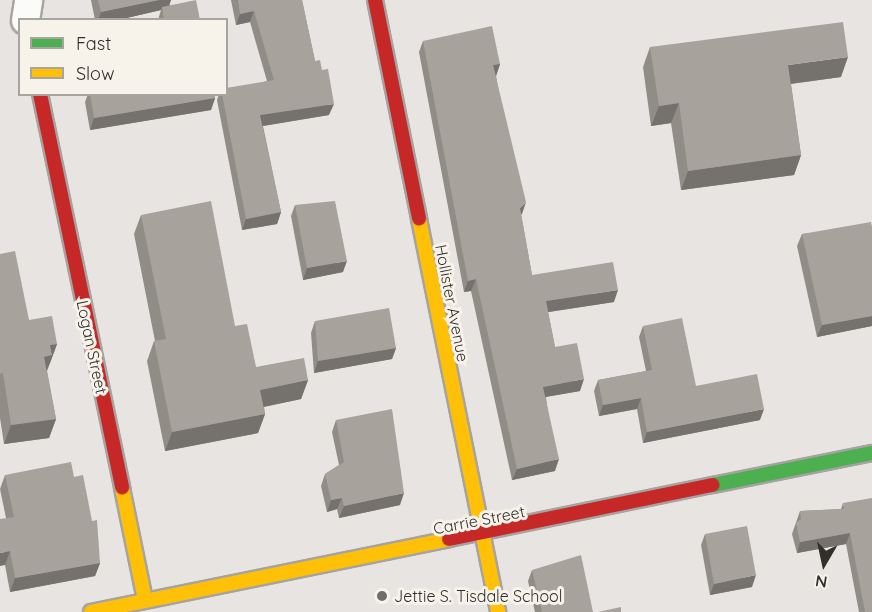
<!DOCTYPE html>
<html>
<head>
<meta charset="utf-8">
<style>
  body { margin:0 }
  #map { position:relative; width:872px; height:612px; overflow:hidden; background:#e7e4e1; font-family:Quicksand,sans-serif }
  div>[style] { position:absolute }
  [style*='--x'] { left:calc(var(--x)*1px); top:calc(var(--y)*1px); width:calc(var(--w)*1px); rotate:calc(var(--a)*1deg) }
  .roads { filter:drop-shadow(2px 0 #a6a3a1) drop-shadow(-2px 0 #a6a3a1) drop-shadow(0 2px #a6a3a1) drop-shadow(0 -2px #a6a3a1) }
  .street>* { height:27px; margin:-13.5px; padding:0 13.5px; transform-origin:13.5px; border-radius:13.5px; background:#fbfbfa }
  .fast>* { height:14px; margin:-7px; padding:0 7px; transform-origin:7px; border-radius:7px; background:#4caf50 }
  .slow>* { height:14px; margin:-7px; padding:0 7px; transform-origin:7px; border-radius:7px; background:#ffc107 }
  .jam>* { height:14px; margin:-7px; padding:0 7px; transform-origin:7px; border-radius:7px; background:#c62828 }
  .wall>* { inset:0; background:#908c86 }
  .shaded-wall>* { inset:0; background:#75726d }
  .building>* { inset:0; background:#a7a39c }
  .dots>* { width:16px; height:16px; translate:-50% -50%; box-sizing:border-box; border:3px solid #f7f3eb; border-radius:50% }
  span { translate:-50% -50%; white-space:nowrap; text-align:center; line-height:1.15; -webkit-text-stroke:6px #f7f3eb; paint-order:stroke }
  .street-label { font-size:16px; color:#302f2c }
  .poi-label { font-size:16px; color:#302f2c }
  .left { translate:0 -50%; text-align:left }
  .legend { position:absolute; left:18px; top:18px; width:210px; height:78px; box-sizing:border-box; background:#f7f3eb; border:2px solid #a7a59f; margin:0; padding:8px 10px; list-style:none; font-size:18px; color:#302f2c }
  .legend li { display:flex; align-items:center; gap:12px; height:30px }
  .legend b { width:30px; border:2px solid #a7a59f }
  .north { position:absolute; left:794px; top:534px; width:60px; height:60px; -webkit-text-stroke:4px #f7f3eb; paint-order:stroke; rotate:189deg; font-size:16px; font-weight:700; line-height:24px; text-align:center; color:#302f2c }
  .north::after { content:''; display:block; margin:auto; width:21px; height:27px; background:#302f2c; clip-path:polygon(50% 0,100% 100%,50% 72%,0 100%) }
</style>
</head>
<body>
<div id="map">
  <div class="roads">
    <div class="street">
      <i style="--x:25;--y:20;--w:20;--a:-81"></i>
    </div>
    <div class="fast">
      <i style="--x:713;--y:485;--w:162;--a:-11.4"></i>
    </div>
    <div class="slow">
      <i style="--x:419;--y:219;--w:401;--a:78.6"></i>
      <i style="--x:122;--y:488;--w:114;--a:78.4"></i>
      <i style="--x:91;--y:612;--w:365;--a:-11.5"></i>
    </div>
    <div class="jam">
      <i style="--x:375;--y:0;--w:223;--a:78.6"></i>
      <i style="--x:40;--y:94;--w:402;--a:78.2"></i>
      <i style="--x:449;--y:539;--w:269;--a:-11.6"></i>
    </div>
  </div>
  <div class="wall">
    <i style="clip-path:polygon(91px 0,171px 0,169px 5px,200px 20px,158px 20px,161px 10px,118px 20px,95px 20px)"></i>
    <i style="clip-path:polygon(231px 0,302px 0,315px 61px,329px 115px,263px 126px,281px 212px,277px 224px,242px 230px,217px 100px,219px 94px,222px 94px,267px 81px,250px 22px,236px 25px)"></i>
    <i style="clip-path:polygon(423px 41px,500px 64px,496px 76px,532px 275px,614px 302px,548px 312px,555px 347px,580px 391px,546px 397px,555px 471px,512px 480px,471px 291px,464px 292px,419px 52px)"></i>
    <i style="clip-path:polygon(650px 47px,841px 77px,791px 84px,801px 155px,794px 175px,681px 190px,671px 123px,651px 126px,643px 67px)"></i>
    <i style="clip-path:polygon(88px 94px,215px 94px,215px 98px,211px 110px,90px 130px,85px 102px)"></i>
    <i style="clip-path:polygon(295px 205px,343px 272px,303px 280px,291px 216px)"></i>
    <i style="clip-path:polygon(141px 215px,235px 326px,256px 367px,308px 380px,301px 399px,264px 407px,265px 414px,258px 433px,165px 451px,147px 361px,154px 341px,155px 341px,134px 234px)"></i>
    <i style="clip-path:polygon(872px 227px,872px 326px,817px 337px,797px 246px,802px 234px)"></i>
    <i style="clip-path:polygon(0 254px,29px 320px,57px 344px,47px 371px,56px 419px,49px 438px,4px 444px,0 418px)"></i>
    <i style="clip-path:polygon(315px 321px,396px 348px,392px 359px,314px 373px,311px 333px)"></i>
    <i style="clip-path:polygon(643px 326px,696px 386px,760px 420px,643px 443px,637px 409px,599px 416px,594px 391px,598px 380px,646px 371px,639px 337px)"></i>
    <i style="clip-path:polygon(336px 420px,400px 505px,339px 518px,337px 509px,327px 512px,321px 486px,325px 474px,339px 465px,332px 432px)"></i>
    <i style="clip-path:polygon(5px 475px,74px 477px,100px 563px,95px 576px,10px 592px,5px 565px,6px 518px,0 489px)"></i>
    <i style="clip-path:polygon(843px 503px,872px 612px,859px 612px,846px 544px,797px 553px,792px 534px,800px 511px,841px 509px)"></i>
    <i style="clip-path:polygon(705px 534px,752px 587px,710px 595px,701px 545px)"></i>
    <i style="clip-path:polygon(532px 570px,593px 612px,535px 612px,528px 581px)"></i>
  </div>
  <div class="shaded-wall">
    <i style="clip-path:polygon(159px 0,171px 0,168px 9px,162px 7px,161px 10px,118px 20px,98px 20px,101px 12px)"></i>
    <i style="clip-path:polygon(254px 11px,250px 22px,236px 25px,240px 14px)"></i>
    <i style="clip-path:polygon(848px 57px,841px 77px,781px 85px,788px 65px)"></i>
    <i style="clip-path:polygon(500px 64px,496px 76px,493px 65px)"></i>
    <i style="clip-path:polygon(215px 98px,211px 110px,90px 130px,94px 118px)"></i>
    <i style="clip-path:polygon(679px 103px,671px 123px,651px 126px,659px 106px)"></i>
    <i style="clip-path:polygon(334px 104px,329px 115px,256px 127px,260px 115px)"></i>
    <i style="clip-path:polygon(801px 155px,794px 175px,681px 190px,688px 171px)"></i>
    <i style="clip-path:polygon(526px 202px,522px 214px,515px 220px,520px 208px)"></i>
    <i style="clip-path:polygon(281px 212px,277px 224px,242px 230px,246px 219px)"></i>
    <i style="clip-path:polygon(347px 261px,343px 272px,303px 280px,307px 268px)"></i>
    <i style="clip-path:polygon(476px 279px,471px 291px,464px 292px,468px 281px)"></i>
    <i style="clip-path:polygon(618px 290px,614px 302px,542px 313px,546px 301px)"></i>
    <i style="clip-path:polygon(872px 316px,872px 326px,817px 337px,822px 325px)"></i>
    <i style="clip-path:polygon(57px 344px,50px 363px,45px 374px,44px 357px,50px 345px)"></i>
    <i style="clip-path:polygon(396px 348px,392px 359px,314px 373px,318px 361px)"></i>
    <i style="clip-path:polygon(584px 379px,580px 391px,539px 398px,543px 387px)"></i>
    <i style="clip-path:polygon(308px 380px,301px 399px,253px 409px,260px 390px)"></i>
    <i style="clip-path:polygon(641px 398px,637px 409px,599px 416px,603px 405px)"></i>
    <i style="clip-path:polygon(764px 409px,760px 420px,643px 443px,647px 432px)"></i>
    <i style="clip-path:polygon(265px 414px,258px 433px,165px 451px,172px 432px)"></i>
    <i style="clip-path:polygon(56px 419px,49px 438px,4px 444px,11px 425px)"></i>
    <i style="clip-path:polygon(559px 459px,555px 471px,512px 480px,517px 469px)"></i>
    <i style="clip-path:polygon(404px 493px,400px 505px,339px 518px,344px 506px)"></i>
    <i style="clip-path:polygon(342px 498px,337px 509px,327px 512px,331px 500px)"></i>
    <i style="clip-path:polygon(850px 533px,846px 544px,797px 553px,800px 542px)"></i>
    <i style="clip-path:polygon(10px 551px,5px 565px,0 566px,0 553px)"></i>
    <i style="clip-path:polygon(100px 563px,95px 576px,10px 592px,15px 578px)"></i>
    <i style="clip-path:polygon(756px 575px,752px 587px,710px 595px,714px 584px)"></i>
  </div>
  <div class="building">
    <i style="clip-path:polygon(98px 0,159px 0,101px 12px)"></i>
    <i style="clip-path:polygon(196px 0,200px 20px,164px 20px,162px 7px)"></i>
    <i style="clip-path:polygon(238px 0,302px 0,315px 61px,320px 60px,322px 70px,328px 69px,334px 104px,260px 115px,281px 212px,246px 219px,222px 94px,226px 94px,226px 88px,274px 80px,254px 11px,240px 14px)"></i>
    <i style="clip-path:polygon(843px 22px,848px 57px,788px 65px,801px 155px,688px 171px,679px 103px,659px 106px,650px 47px)"></i>
    <i style="clip-path:polygon(492px 26px,500px 64px,493px 65px,526px 202px,520px 208px,532px 275px,613px 262px,618px 290px,546px 301px,555px 347px,577px 343px,584px 379px,543px 387px,559px 459px,517px 469px,476px 279px,468px 281px,423px 41px)"></i>
    <i style="clip-path:polygon(90px 94px,215px 94px,215px 98px,94px 118px)"></i>
    <i style="clip-path:polygon(211px 201px,235px 326px,247px 324px,256px 367px,304px 358px,308px 380px,260px 390px,265px 414px,172px 432px,154px 341px,166px 339px,141px 215px)"></i>
    <i style="clip-path:polygon(335px 201px,347px 261px,307px 268px,295px 205px)"></i>
    <i style="clip-path:polygon(871px 222px,872px 227px,872px 316px,822px 325px,802px 234px)"></i>
    <i style="clip-path:polygon(15px 251px,29px 320px,52px 316px,57px 344px,50px 345px,52px 355px,44px 357px,56px 419px,11px 425px,3px 373px,0 374px,0 254px)"></i>
    <i style="clip-path:polygon(389px 308px,396px 348px,318px 361px,315px 321px)"></i>
    <i style="clip-path:polygon(682px 318px,696px 386px,757px 374px,764px 409px,647px 432px,641px 398px,603px 405px,598px 380px,652px 370px,643px 326px)"></i>
    <i style="clip-path:polygon(392px 409px,404px 493px,344px 506px,342px 498px,331px 500px,325px 474px,344px 462px,336px 420px)"></i>
    <i style="clip-path:polygon(71px 462px,74px 477px,83px 475px,92px 521px,97px 520px,100px 563px,15px 578px,10px 551px,0 553px,0 519px,14px 517px,5px 475px)"></i>
    <i style="clip-path:polygon(872px 498px,872px 612px,865px 612px,850px 533px,800px 542px,796px 523px,801px 519px,800px 511px,844px 509px,843px 503px)"></i>
    <i style="clip-path:polygon(747px 526px,756px 575px,714px 584px,705px 534px)"></i>
    <i style="clip-path:polygon(581px 555px,593px 612px,542px 612px,532px 570px)"></i>
    <i style="clip-path:polygon(621px 607px,621px 612px,598px 612px)"></i>
  </div>
  <div class="dots">
    <i style="left:382px;top:596px;background:#706e6b"></i>
  </div>
  <div class="street-label">
    <span style="left:452px;top:303px;rotate:79deg">Hollister Avenue</span>
    <span style="left:92px;top:347px;rotate:78deg">Logan Street</span>
    <span style="left:479px;top:520px;rotate:-11deg">Carrie Street</span>
  </div>
  <div class="poi-label">
    <span class="left" style="left:394px;top:596px">Jettie S. Tisdale School</span>
  </div>
  <ul class="legend">
  <li><b style="height:8px;background:#4caf50"></b>Fast</li>
  <li><b style="height:8px;background:#ffc107"></b>Slow</li>
  </ul>
  <div class="north">N</div>
</div>
</body>
</html>
